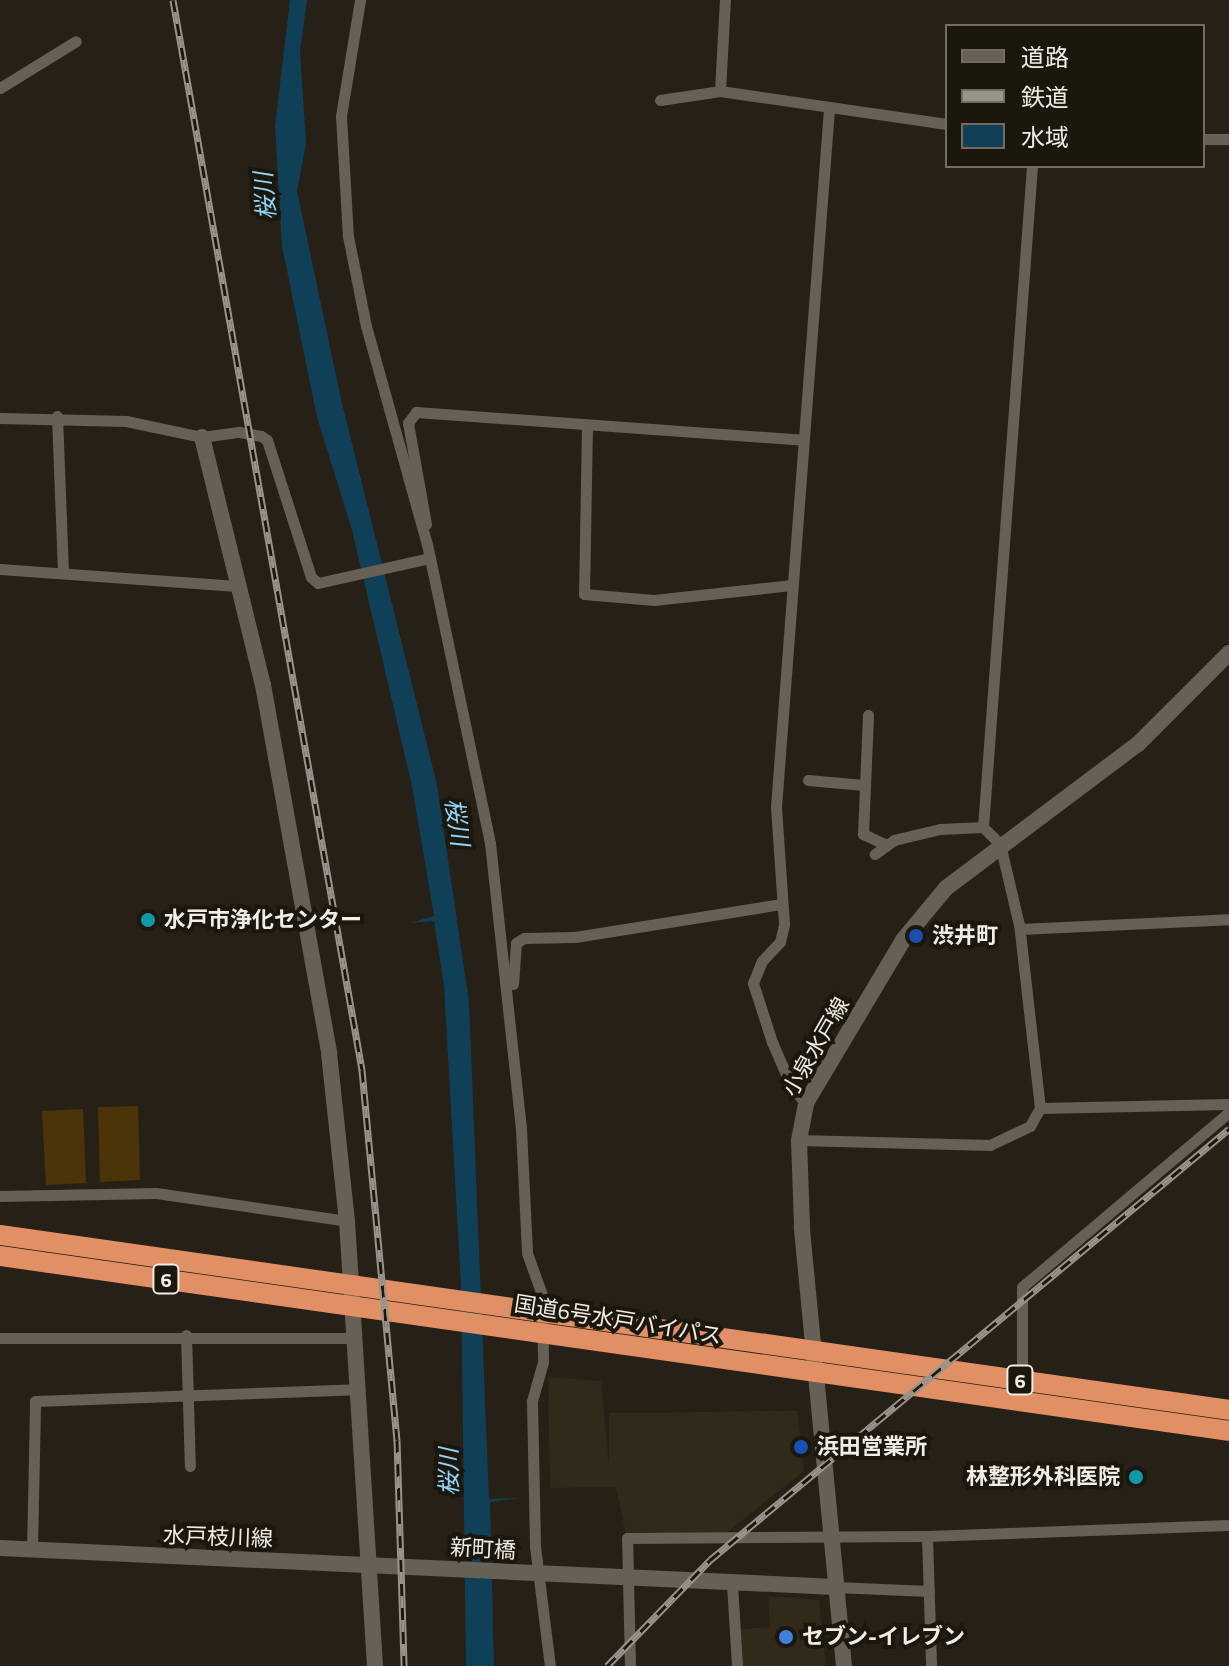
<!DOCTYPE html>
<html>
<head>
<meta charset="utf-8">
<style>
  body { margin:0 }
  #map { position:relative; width:1229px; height:1666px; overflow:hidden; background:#262016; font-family:"Titillium Web","Noto Sans JP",sans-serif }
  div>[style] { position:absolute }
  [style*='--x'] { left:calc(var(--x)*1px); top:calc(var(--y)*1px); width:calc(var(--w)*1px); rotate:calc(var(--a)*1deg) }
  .built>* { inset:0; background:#312919 }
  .green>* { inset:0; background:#4b3508 }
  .water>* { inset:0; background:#104058 }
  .street>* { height:11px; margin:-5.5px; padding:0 5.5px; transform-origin:5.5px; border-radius:5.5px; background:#676055 }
  .secondary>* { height:16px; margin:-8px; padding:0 8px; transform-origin:8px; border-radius:8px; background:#676055 }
  .highway>* { height:20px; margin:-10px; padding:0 10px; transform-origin:10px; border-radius:10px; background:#e18f64 }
  .rail>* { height:7px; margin-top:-3.5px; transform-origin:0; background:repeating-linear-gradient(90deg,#1c170d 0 12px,#98938b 0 24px); box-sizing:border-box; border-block:2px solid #98938b }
  .dots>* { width:22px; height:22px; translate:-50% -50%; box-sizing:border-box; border:4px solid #1c170d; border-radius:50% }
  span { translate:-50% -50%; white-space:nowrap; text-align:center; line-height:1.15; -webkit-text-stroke:8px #1c170d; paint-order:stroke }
  .shield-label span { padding:2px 6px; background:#1c170d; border:2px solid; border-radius:6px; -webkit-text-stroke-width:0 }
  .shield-label { font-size:20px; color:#f1ede7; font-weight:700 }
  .poi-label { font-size:22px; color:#f1ede7; font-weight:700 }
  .left { translate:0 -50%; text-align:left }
  .right { translate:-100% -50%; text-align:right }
  .street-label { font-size:22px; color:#f1ede7 }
  .water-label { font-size:24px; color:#90d5fd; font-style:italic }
  .legend { position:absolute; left:945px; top:24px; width:260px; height:144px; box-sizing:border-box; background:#1c170d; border:2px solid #716d64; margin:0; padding:10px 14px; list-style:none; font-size:24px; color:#f1ede7 }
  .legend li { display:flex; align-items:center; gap:16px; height:40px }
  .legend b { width:40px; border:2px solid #716d64 }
</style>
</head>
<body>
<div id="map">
  <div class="built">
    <i style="clip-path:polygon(548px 1377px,601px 1381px,609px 1465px,609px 1413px,797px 1411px,804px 1471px,725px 1534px,626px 1535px,616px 1487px,550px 1488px)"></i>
    <i style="clip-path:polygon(768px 1596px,819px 1600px,826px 1666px,742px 1666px,739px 1629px,770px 1627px)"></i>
  </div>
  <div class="green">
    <i style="clip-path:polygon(138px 1106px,140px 1180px,100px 1182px,98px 1107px)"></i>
    <i style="clip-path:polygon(83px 1109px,86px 1183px,46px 1185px,42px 1111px)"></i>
  </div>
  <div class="water">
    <i style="clip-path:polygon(290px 0,307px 0,300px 52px,306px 143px,297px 191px,341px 399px,437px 785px,469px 1002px,489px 1499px,520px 1498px,490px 1502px,494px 1666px,466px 1666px,461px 1285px,444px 986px,434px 921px,410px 923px,434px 916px,412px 786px,352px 530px,317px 417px,282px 246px,275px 126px)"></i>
  </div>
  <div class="street">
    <i style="--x:360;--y:0;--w:118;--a:99.3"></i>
    <i style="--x:341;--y:116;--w:120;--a:86.7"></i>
    <i style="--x:348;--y:236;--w:92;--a:78.7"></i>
    <i style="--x:366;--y:326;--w:226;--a:74.4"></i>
    <i style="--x:427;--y:544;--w:306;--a:78.1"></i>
    <i style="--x:490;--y:843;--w:288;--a:83.8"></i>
    <i style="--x:521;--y:1129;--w:124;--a:87.2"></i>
    <i style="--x:527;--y:1253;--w:45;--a:70.3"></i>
    <i style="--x:542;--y:1295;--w:67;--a:89.1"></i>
    <i style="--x:543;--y:1362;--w:41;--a:105.8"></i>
    <i style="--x:532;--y:1401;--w:145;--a:88.8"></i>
    <i style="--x:535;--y:1546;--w:121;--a:82.9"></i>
    <i style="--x:0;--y:88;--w:89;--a:-31.7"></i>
    <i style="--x:720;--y:91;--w:91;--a:-86.9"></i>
    <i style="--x:660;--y:100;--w:61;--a:-8.5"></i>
    <i style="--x:720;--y:91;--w:229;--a:8.3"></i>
    <i style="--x:1203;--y:139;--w:26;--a:0"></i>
    <i style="--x:57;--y:416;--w:155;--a:87.8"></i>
    <i style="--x:0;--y:418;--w:126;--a:1.4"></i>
    <i style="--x:126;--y:421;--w:78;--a:11.9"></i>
    <i style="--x:202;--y:437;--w:37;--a:-8"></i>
    <i style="--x:239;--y:432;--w:22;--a:10"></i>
    <i style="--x:261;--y:436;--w:7;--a:34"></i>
    <i style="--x:267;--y:440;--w:144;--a:72.2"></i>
    <i style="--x:311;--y:577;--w:9;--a:41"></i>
    <i style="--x:318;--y:583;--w:115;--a:-12.6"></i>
    <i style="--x:587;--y:425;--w:169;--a:91"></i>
    <i style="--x:584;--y:594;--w:70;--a:4.9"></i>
    <i style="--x:654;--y:600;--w:139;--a:-6.2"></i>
    <i style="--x:426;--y:524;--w:103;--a:-100.1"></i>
    <i style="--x:408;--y:423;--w:14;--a:-54"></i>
    <i style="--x:416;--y:412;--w:388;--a:4.1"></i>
    <i style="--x:0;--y:569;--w:241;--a:4.1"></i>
    <i style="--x:868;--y:715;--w:119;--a:92.4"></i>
    <i style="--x:863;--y:834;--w:26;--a:25"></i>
    <i style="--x:808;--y:780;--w:56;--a:5.1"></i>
    <i style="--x:983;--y:827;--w:663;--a:-85.76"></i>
    <i style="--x:1020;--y:929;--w:209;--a:-2.7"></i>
    <i style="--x:513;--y:984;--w:41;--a:-85.8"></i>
    <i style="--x:516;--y:943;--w:9;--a:-32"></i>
    <i style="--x:524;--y:938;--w:51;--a:-1.1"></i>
    <i style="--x:575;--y:937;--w:208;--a:-9.1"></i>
    <i style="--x:806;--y:1103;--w:21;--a:-133"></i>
    <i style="--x:792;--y:1088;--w:50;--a:-113.5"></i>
    <i style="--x:772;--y:1042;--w:62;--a:-107.9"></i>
    <i style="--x:753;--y:983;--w:24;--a:-68"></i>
    <i style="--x:762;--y:961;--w:26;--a:-47"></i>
    <i style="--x:780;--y:942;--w:18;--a:-77"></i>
    <i style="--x:784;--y:924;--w:117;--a:-93.9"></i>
    <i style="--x:776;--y:807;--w:701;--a:-85.66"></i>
    <i style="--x:1040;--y:1108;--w:189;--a:-1.2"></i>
    <i style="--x:799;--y:1140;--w:191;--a:1.5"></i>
    <i style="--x:990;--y:1145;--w:44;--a:-25.4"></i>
    <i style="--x:1030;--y:1126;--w:21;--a:-61"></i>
    <i style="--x:1040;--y:1108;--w:184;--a:-96.5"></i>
    <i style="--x:1019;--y:925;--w:83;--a:-103.2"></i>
    <i style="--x:1000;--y:844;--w:24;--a:-135"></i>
    <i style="--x:983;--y:827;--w:43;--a:177.3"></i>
    <i style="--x:940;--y:829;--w:47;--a:166.6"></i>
    <i style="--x:894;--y:840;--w:24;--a:144"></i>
    <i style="--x:0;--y:1196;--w:156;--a:-1.1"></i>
    <i style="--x:156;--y:1193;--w:193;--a:8.3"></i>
    <i style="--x:186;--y:1335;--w:131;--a:88.3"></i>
    <i style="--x:0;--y:1338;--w:354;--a:0"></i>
    <i style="--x:1022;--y:1381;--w:94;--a:-90"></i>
    <i style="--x:1022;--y:1287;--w:271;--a:-40.2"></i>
    <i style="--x:927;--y:1536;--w:130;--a:88.2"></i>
    <i style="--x:32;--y:1550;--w:149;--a:-88.8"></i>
    <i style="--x:35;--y:1401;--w:322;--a:-2.1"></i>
    <i style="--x:732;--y:1584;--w:82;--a:86.5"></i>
    <i style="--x:835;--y:1587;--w:94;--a:2.4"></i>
    <i style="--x:630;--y:1666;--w:128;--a:-91.3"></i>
    <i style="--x:627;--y:1538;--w:300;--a:-0.4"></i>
    <i style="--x:927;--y:1536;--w:302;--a:-2.1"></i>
  </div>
  <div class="secondary">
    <i style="--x:202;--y:437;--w:255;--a:76.2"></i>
    <i style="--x:263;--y:685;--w:374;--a:79.8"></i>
    <i style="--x:329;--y:1053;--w:169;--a:83.9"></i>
    <i style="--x:347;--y:1221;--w:446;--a:86.4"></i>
    <i style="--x:0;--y:1548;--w:836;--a:2.67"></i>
    <i style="--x:844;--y:1666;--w:442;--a:-95.5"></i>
    <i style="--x:802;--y:1226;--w:86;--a:-92"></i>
    <i style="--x:799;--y:1140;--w:38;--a:-79"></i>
    <i style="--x:806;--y:1103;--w:190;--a:-59.2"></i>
    <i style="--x:903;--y:940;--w:67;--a:-50.4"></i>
    <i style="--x:946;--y:888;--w:240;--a:-36.9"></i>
    <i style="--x:1138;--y:744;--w:129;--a:-45"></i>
  </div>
  <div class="highway">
    <i style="--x:0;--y:1235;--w:1241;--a:8.1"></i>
    <i style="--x:0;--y:1256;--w:1241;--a:8.1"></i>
  </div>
  <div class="rail">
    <i style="--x:173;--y:0;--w:1087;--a:79.98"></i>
    <i style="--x:362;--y:1070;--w:372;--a:84.6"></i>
    <i style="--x:397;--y:1440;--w:226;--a:88.2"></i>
    <i style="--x:607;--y:1666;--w:148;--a:-45.8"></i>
    <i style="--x:710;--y:1560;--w:675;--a:-39.71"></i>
  </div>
  <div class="dots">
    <i style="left:148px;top:920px;background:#0f9aa8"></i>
    <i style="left:916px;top:936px;background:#1a4fb4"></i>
    <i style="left:801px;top:1447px;background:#1a4fb4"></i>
    <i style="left:1136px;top:1477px;background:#0f9aa8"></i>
    <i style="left:786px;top:1637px;background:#3f7fe0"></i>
  </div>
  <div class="shield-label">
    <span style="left:166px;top:1279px">6</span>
    <span style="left:1020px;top:1380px">6</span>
  </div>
  <div class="poi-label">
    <span class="left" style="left:164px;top:920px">水戸市浄化センター</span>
    <span class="left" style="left:932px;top:936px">渋井町</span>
    <span class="left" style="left:817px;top:1447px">浜田営業所</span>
    <span class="right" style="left:1120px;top:1477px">林整形外科医院</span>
    <span class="left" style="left:802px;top:1637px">セブン-イレブン</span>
  </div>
  <div class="street-label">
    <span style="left:816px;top:1047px;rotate:-60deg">小泉水戸線</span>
    <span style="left:618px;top:1320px;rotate:9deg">国道6号水戸バイパス</span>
    <span style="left:218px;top:1537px;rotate:2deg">水戸枝川線</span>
    <span style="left:483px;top:1549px;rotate:3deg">新町橋</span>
  </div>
  <div class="water-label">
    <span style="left:265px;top:196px;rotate:-95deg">桜川</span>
    <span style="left:457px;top:822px;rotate:82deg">桜川</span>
    <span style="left:449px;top:1472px;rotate:-91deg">桜川</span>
  </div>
  <ul class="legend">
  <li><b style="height:10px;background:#676055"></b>道路</li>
  <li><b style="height:10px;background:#98938b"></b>鉄道</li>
  <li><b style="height:22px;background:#104058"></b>水域</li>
  </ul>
</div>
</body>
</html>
